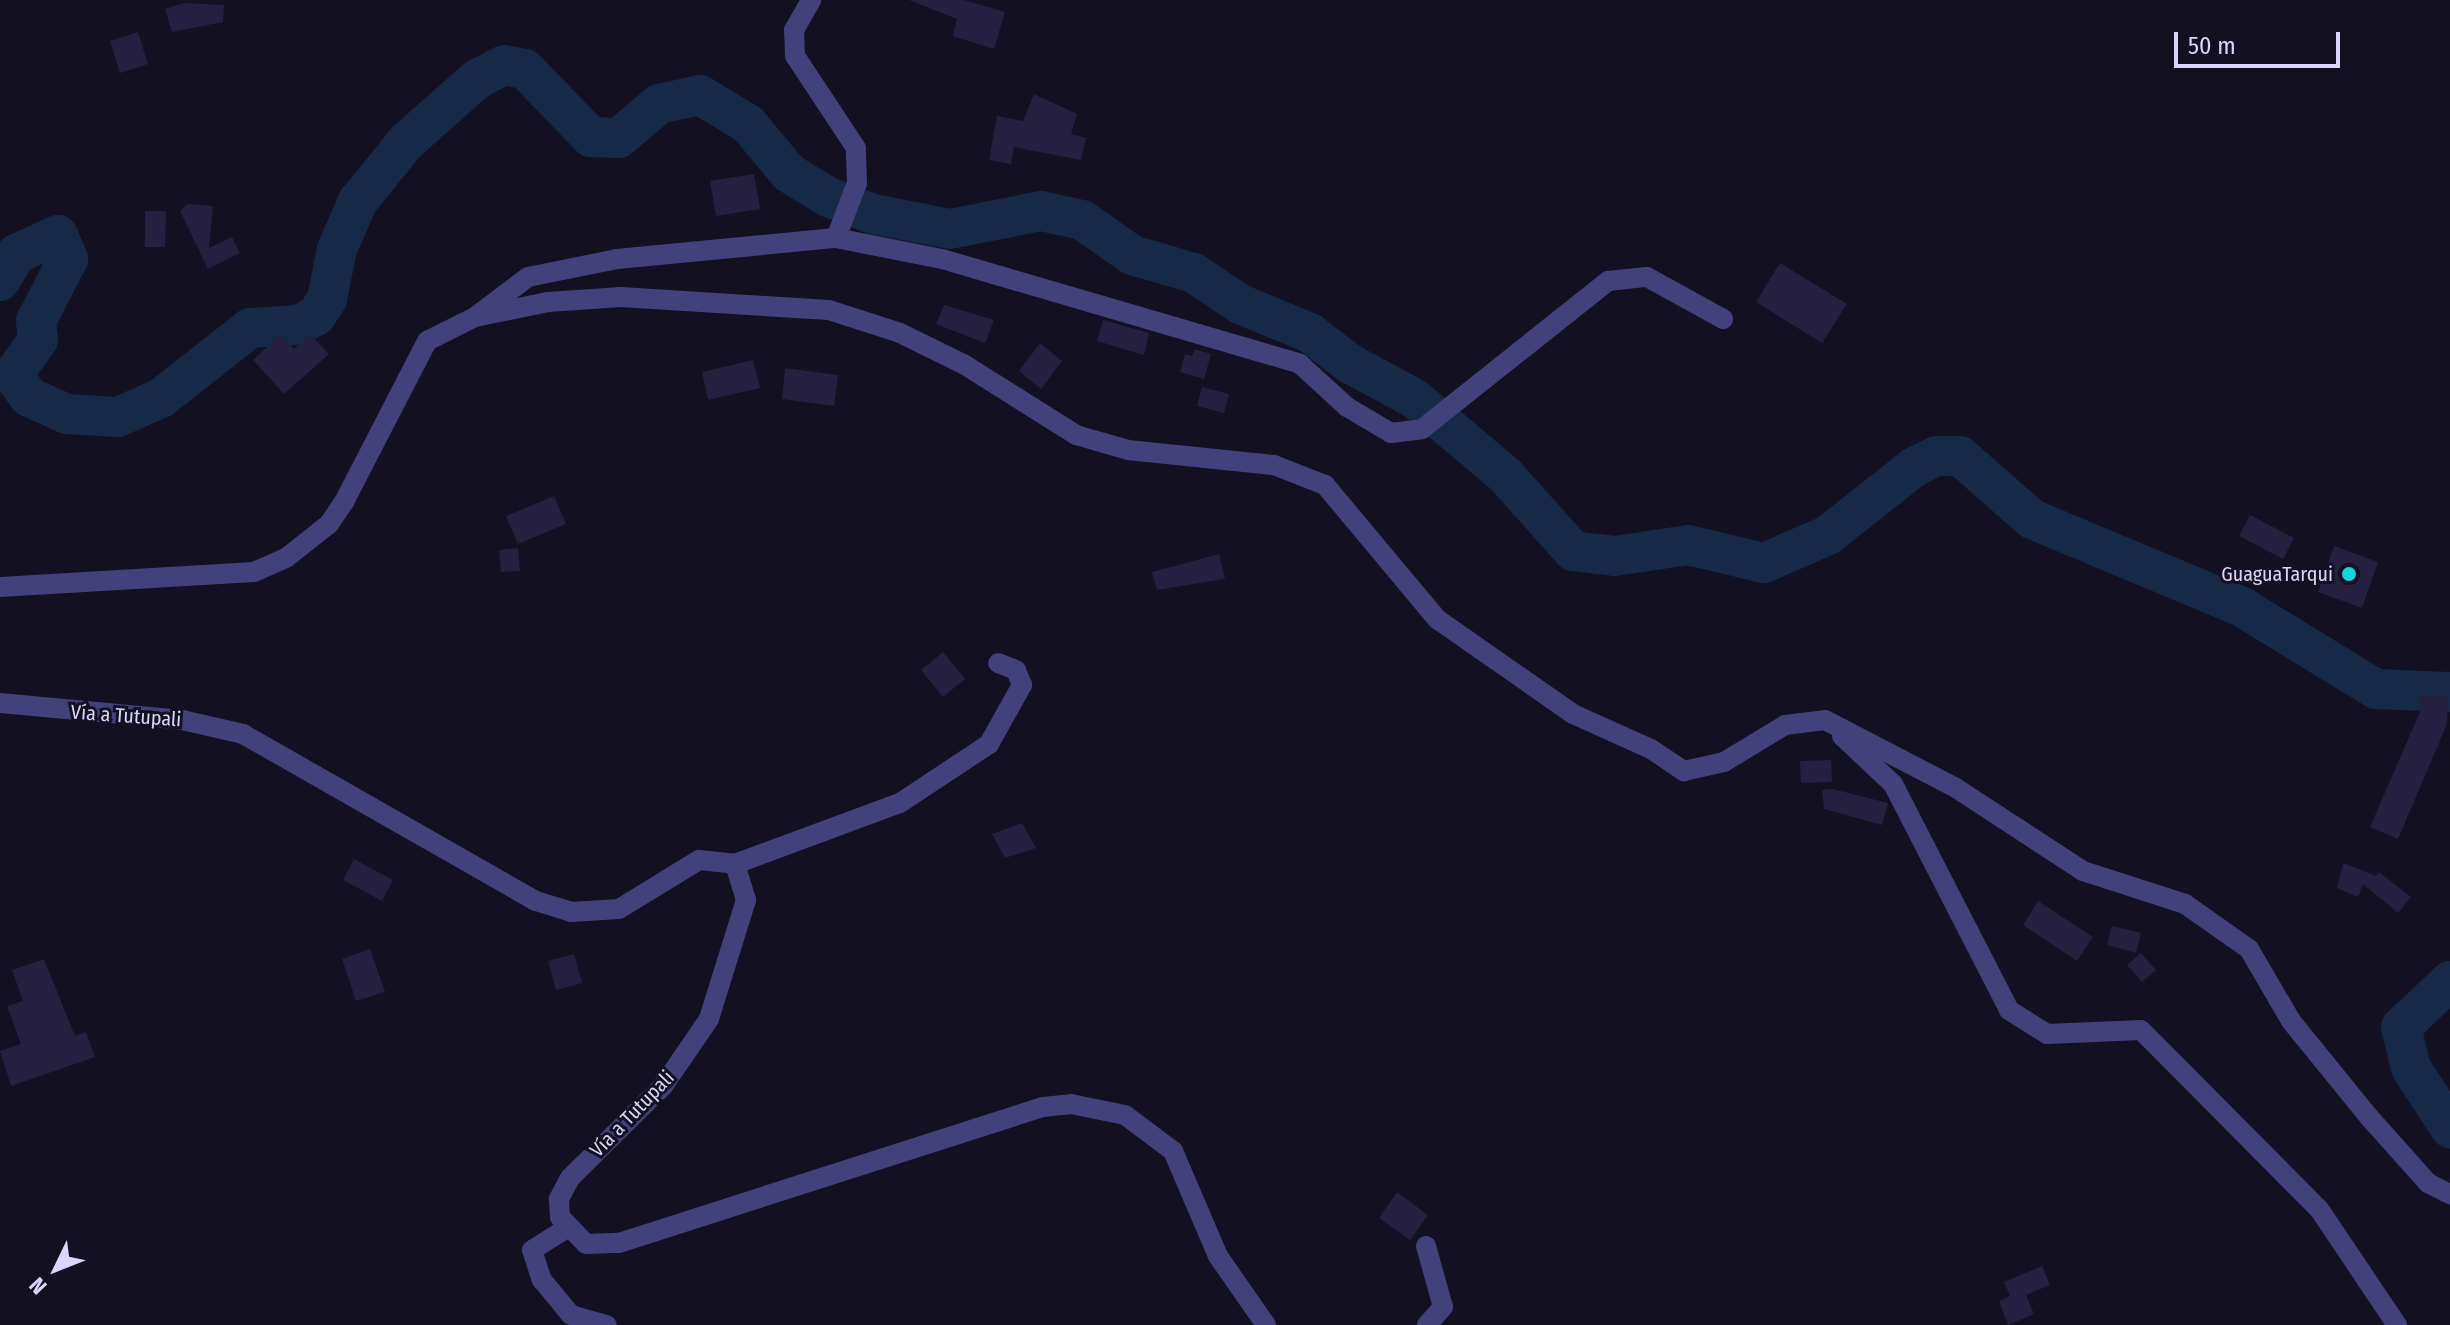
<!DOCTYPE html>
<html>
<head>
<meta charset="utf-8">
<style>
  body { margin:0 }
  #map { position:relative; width:2450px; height:1325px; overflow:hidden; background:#131021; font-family:"Fira Sans Condensed",sans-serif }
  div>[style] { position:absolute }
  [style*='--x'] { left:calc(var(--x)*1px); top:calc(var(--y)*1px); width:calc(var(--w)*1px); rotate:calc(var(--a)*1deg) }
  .river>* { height:40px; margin:-20px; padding:0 20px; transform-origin:20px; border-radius:20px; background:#162946 }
  .building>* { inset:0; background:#251f40 }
  .minor>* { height:20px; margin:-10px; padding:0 10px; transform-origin:10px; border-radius:10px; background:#42417b }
  .tertiary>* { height:20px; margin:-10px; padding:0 10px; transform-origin:10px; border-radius:10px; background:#42417b }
  .dots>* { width:22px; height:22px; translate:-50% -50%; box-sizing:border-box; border:4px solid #131021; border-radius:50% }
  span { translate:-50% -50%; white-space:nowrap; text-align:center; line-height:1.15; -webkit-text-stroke:6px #131021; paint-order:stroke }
  .poi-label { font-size:20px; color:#d9d6fa }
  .right { translate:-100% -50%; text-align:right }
  .street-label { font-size:20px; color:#d9d6fa }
  .north { position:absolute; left:16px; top:1229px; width:80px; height:80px; -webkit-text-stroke:6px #131021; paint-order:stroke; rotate:227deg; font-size:22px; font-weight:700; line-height:32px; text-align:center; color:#d9d6fa }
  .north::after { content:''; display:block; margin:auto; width:28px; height:36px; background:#d9d6fa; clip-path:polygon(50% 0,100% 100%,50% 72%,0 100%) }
  .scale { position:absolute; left:2174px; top:32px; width:166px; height:36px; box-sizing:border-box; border:4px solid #d9d6fa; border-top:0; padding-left:10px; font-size:24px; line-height:28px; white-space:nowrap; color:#d9d6fa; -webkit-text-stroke:6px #131021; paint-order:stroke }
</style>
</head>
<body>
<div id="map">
  <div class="river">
    <i style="--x:0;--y:281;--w:31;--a:-59"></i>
    <i style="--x:16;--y:254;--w:46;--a:-24.3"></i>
    <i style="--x:58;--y:235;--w:26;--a:67"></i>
    <i style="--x:68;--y:259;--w:70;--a:117.3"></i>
    <i style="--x:36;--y:321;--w:19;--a:84"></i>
    <i style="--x:38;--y:340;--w:43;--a:125.5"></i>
    <i style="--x:13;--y:375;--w:27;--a:54"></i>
    <i style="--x:29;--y:397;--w:42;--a:24.1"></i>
    <i style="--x:67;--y:414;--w:51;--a:3.4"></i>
    <i style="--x:118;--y:417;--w:47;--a:-23.8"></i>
    <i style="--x:161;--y:398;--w:113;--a:-38.2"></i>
    <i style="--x:250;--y:328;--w:48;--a:-3.6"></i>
    <i style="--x:298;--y:325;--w:20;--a:-27"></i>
    <i style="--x:316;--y:316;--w:20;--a:-57"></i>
    <i style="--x:327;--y:299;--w:51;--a:-78.7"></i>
    <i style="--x:337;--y:249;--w:52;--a:-66.4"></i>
    <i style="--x:358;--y:201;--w:76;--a:-50.9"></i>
    <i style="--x:406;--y:142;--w:95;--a:-41.6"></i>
    <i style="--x:477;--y:79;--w:30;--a:-27"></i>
    <i style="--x:504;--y:65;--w:21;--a:11"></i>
    <i style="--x:525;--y:69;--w:95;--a:45.9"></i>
    <i style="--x:591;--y:137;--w:28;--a:2"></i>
    <i style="--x:619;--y:138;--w:52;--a:-40.4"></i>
    <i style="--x:659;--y:104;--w:42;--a:-12.4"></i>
    <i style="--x:700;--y:95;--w:56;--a:31.1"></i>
    <i style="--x:748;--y:124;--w:64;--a:50.1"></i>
    <i style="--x:789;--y:173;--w:46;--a:31.6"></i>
    <i style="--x:828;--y:197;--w:48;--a:20.7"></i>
    <i style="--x:873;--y:214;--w:78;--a:11"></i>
    <i style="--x:950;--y:229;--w:93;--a:-11.2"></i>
    <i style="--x:1041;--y:211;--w:42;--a:12.4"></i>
    <i style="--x:1082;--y:220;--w:61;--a:35"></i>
    <i style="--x:1132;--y:255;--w:65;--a:16.2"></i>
    <i style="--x:1194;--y:273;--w:55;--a:34"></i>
    <i style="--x:1240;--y:304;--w:76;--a:22.5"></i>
    <i style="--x:1310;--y:333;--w:49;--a:37.6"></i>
    <i style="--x:1349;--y:363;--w:75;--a:28.6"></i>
    <i style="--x:1415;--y:399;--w:119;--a:40.2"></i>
    <i style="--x:1506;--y:476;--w:101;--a:48.2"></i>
    <i style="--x:1573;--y:551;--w:42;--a:6.8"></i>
    <i style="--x:1615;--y:556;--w:74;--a:-8.6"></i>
    <i style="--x:1688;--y:545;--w:78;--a:13.3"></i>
    <i style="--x:1764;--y:563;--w:70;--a:-23.6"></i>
    <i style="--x:1828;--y:535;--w:110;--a:-38.3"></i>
    <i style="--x:1914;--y:467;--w:25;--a:-26"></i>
    <i style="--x:1937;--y:456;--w:23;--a:0"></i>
    <i style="--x:1960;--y:456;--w:96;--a:41.2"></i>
    <i style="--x:2032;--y:519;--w:228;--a:22.7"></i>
    <i style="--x:2242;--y:607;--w:157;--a:31.5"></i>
    <i style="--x:2376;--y:689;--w:74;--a:2.3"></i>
    <i style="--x:2450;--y:981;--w:67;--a:136.8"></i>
    <i style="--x:2401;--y:1027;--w:42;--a:76.3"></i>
    <i style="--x:2411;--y:1068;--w:72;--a:57"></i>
  </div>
  <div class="building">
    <i style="clip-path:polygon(909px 0,964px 0,1005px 12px,994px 49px,953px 36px,957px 19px)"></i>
    <i style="clip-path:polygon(184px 3px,224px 5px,223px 22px,172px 32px,165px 9px)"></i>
    <i style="clip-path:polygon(138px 32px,148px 64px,120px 73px,110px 41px)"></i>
    <i style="clip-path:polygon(1034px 94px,1077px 114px,1071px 134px,1086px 138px,1081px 160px,1014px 147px,1011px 164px,989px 160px,997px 116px,1023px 121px)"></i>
    <i style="clip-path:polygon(754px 174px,760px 209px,716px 216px,710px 181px)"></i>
    <i style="clip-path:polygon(187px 204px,213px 206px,209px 248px,232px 237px,240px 253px,208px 269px,180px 211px)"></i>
    <i style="clip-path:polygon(145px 211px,166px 211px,165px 247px,145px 247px)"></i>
    <i style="clip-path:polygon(1780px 263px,1847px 304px,1822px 343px,1756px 302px)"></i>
    <i style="clip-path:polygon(944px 305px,994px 320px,985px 343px,936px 324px)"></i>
    <i style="clip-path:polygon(1103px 320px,1149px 333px,1144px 355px,1097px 341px)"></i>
    <i style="clip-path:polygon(310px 334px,329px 354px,284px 394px,253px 360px,281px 335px,294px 349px)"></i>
    <i style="clip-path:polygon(1040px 343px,1062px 361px,1041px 389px,1019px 371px)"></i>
    <i style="clip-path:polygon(1195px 349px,1211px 354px,1204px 379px,1180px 372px,1185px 354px,1192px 356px)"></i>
    <i style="clip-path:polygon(753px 360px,760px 388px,708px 400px,702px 372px)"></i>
    <i style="clip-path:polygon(785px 368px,838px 375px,834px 406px,782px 399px)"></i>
    <i style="clip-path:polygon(1202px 387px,1229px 394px,1224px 413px,1197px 406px)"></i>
    <i style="clip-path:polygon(554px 496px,566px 524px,518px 544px,506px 516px)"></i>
    <i style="clip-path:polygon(2250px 515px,2294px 538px,2283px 559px,2239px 536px)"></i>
    <i style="clip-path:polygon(2334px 546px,2378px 562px,2362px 608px,2318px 592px)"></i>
    <i style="clip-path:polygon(518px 548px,520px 571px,501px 572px,499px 550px)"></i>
    <i style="clip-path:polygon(1219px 554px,1225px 579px,1157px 590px,1152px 572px)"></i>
    <i style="clip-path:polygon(943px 652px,965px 679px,943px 697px,921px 670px)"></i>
    <i style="clip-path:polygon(2420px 696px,2448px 696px,2447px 724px,2398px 839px,2370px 827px,2420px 712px)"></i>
    <i style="clip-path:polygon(1831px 760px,1832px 782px,1801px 783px,1800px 761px)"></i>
    <i style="clip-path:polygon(1833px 789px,1888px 803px,1882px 825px,1824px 809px,1822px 790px)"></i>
    <i style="clip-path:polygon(1022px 823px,1036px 848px,1005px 858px,992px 834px)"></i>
    <i style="clip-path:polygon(354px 859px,393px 880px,382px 901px,343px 880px)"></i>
    <i style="clip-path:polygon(2343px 863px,2376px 876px,2379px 872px,2411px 897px,2398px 913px,2363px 884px,2358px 897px,2337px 888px)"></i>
    <i style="clip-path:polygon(2038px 901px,2093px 937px,2077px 961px,2023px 925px)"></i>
    <i style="clip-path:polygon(2112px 926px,2141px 933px,2136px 953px,2107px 945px)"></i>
    <i style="clip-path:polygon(370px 949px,385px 992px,356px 1001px,342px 959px)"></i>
    <i style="clip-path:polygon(2141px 953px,2156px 970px,2142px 982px,2127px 965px)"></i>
    <i style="clip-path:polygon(574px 954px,582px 983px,556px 990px,548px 961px)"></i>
    <i style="clip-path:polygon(44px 959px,75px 1036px,86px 1032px,95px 1057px,11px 1086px,0 1051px,21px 1044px,7px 1006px,23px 1001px,12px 970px)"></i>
    <i style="clip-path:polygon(1397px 1192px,1428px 1215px,1410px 1240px,1379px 1218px)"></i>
    <i style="clip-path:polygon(2042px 1266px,2050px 1285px,2026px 1295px,2034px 1314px,2008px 1325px,1999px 1301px,2010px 1296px,2004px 1282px)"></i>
  </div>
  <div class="minor">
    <i style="--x:836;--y:238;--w:108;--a:11.2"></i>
    <i style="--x:942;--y:259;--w:373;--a:16.3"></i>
    <i style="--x:1300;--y:364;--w:64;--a:42.5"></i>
    <i style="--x:1347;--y:407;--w:51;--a:30.6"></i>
    <i style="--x:1391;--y:433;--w:31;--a:-7"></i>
    <i style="--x:1422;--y:429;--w:238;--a:-38.5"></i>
    <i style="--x:1608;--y:281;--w:39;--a:-6"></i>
    <i style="--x:1647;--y:277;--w:87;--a:28.9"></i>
    <i style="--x:475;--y:317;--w:66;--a:-37"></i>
    <i style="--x:528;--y:277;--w:91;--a:-11.4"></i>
    <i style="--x:617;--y:259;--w:220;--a:-5.5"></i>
    <i style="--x:836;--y:238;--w:59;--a:-69.1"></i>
    <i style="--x:857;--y:183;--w:35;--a:-92"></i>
    <i style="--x:856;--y:148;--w:110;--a:-123.5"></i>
    <i style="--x:795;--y:56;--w:26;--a:-92"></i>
    <i style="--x:794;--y:30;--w:34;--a:-60"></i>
    <i style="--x:0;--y:587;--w:254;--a:-3.4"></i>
    <i style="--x:254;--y:572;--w:35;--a:-24"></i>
    <i style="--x:286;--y:558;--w:55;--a:-38.3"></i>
    <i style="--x:329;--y:524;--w:27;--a:-56"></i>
    <i style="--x:344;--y:502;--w:181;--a:-62.7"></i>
    <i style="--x:427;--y:341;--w:54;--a:-26.6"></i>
    <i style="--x:475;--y:317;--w:75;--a:-11.6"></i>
    <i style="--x:548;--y:302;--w:73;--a:-3.9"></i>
    <i style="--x:621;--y:297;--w:208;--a:3.6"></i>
    <i style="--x:829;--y:310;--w:75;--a:17.9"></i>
    <i style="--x:900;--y:333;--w:72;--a:26.2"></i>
    <i style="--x:965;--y:365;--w:131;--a:32.2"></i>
    <i style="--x:1076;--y:435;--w:54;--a:16.1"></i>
    <i style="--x:1128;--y:450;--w:147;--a:5.9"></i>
    <i style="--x:1274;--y:465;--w:55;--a:21.4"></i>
    <i style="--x:1325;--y:485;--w:175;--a:50.1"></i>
    <i style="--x:1437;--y:619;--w:166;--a:34.9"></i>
    <i style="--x:1573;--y:714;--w:85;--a:24.2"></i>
    <i style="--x:1651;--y:749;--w:40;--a:34"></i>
    <i style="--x:1684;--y:771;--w:41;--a:-12.7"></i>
    <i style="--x:1724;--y:762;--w:71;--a:-31.2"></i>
    <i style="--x:1785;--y:725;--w:40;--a:-7.1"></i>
    <i style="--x:1825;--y:720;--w:148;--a:27.4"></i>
    <i style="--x:1956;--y:788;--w:152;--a:33.2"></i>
    <i style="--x:2083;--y:871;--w:107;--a:17.9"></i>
    <i style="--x:2185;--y:904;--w:78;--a:35.1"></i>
    <i style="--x:2249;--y:949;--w:83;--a:59.7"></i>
    <i style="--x:2291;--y:1021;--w:124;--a:50.9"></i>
    <i style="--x:2369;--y:1117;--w:89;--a:48.2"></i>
    <i style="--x:2428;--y:1183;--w:25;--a:27"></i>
    <i style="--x:1842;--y:736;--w:70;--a:43.3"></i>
    <i style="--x:1893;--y:784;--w:254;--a:62.8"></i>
    <i style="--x:2009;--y:1010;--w:45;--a:32.3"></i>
    <i style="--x:2047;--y:1034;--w:94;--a:-2.4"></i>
    <i style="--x:2141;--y:1030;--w:252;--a:45.2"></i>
    <i style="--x:2319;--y:1209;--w:140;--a:56.1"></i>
    <i style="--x:735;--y:864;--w:176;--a:-20.3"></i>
    <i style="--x:900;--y:803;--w:107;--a:-33.5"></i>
    <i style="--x:989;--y:744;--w:68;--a:-60.8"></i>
    <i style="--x:1022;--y:685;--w:16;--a:-112"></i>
    <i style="--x:1016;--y:670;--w:19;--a:-159"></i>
    <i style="--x:567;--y:1228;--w:41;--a:147.8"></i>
    <i style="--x:532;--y:1250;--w:32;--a:72"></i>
    <i style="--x:542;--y:1280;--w:45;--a:50.4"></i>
    <i style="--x:571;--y:1315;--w:37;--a:16"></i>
    <i style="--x:1426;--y:1246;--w:63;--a:74.4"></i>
    <i style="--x:1443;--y:1307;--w:24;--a:132"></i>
  </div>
  <div class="tertiary">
    <i style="--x:0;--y:703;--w:183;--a:5.3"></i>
    <i style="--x:182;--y:720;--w:63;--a:12.9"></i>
    <i style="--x:243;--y:734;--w:337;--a:29.7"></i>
    <i style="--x:536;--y:901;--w:37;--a:17"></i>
    <i style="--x:571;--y:912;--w:48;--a:-3.6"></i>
    <i style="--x:619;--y:909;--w:94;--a:-31.5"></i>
    <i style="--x:699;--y:860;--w:36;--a:6"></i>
    <i style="--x:735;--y:864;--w:38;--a:73"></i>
    <i style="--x:746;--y:900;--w:125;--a:107.3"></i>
    <i style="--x:709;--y:1019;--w:81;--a:124.5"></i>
    <i style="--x:663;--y:1086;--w:131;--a:135.3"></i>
    <i style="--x:570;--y:1178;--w:24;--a:118"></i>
    <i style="--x:559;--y:1199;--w:18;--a:87"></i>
    <i style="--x:560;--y:1217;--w:37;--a:46"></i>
    <i style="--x:586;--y:1244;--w:33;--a:-2"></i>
    <i style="--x:619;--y:1243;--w:445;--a:-17.8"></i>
    <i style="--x:1043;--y:1107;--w:28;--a:-6"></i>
    <i style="--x:1071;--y:1104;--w:55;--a:11.5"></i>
    <i style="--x:1125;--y:1115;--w:60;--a:36.9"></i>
    <i style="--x:1173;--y:1151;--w:114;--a:66.8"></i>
    <i style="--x:1218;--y:1256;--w:84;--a:55.2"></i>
  </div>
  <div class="dots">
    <i style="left:2349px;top:574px;background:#1bd1e0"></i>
  </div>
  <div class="poi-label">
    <span class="right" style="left:2333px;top:574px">GuaguaTarqui</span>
  </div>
  <div class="street-label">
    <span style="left:126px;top:716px;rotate:4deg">Vía a Tutupali</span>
    <span style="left:632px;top:1114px;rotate:-46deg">Vía a Tutupali</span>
  </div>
  <div class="north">N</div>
  <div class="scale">50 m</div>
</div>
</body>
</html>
